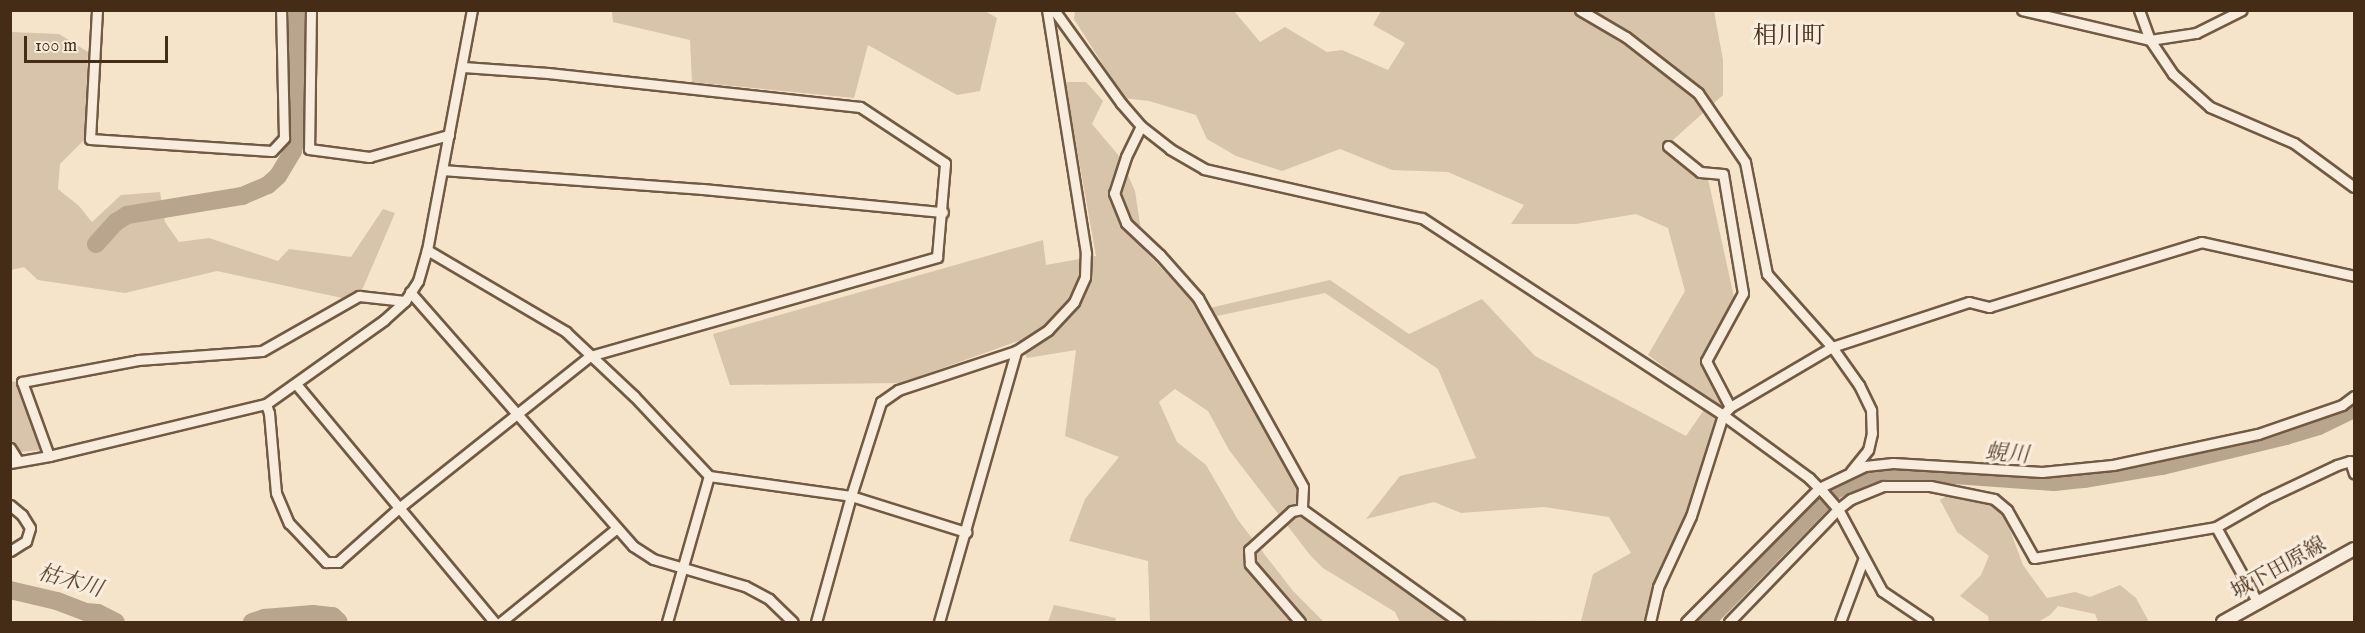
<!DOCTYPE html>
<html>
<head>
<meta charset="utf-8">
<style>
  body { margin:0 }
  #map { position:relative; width:2365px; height:633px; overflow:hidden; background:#f5e3ca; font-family:"IM FELL English","Noto Serif JP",serif }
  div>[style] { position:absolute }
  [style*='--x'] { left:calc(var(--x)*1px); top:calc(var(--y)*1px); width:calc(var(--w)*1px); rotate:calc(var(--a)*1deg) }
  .green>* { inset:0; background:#d7c4ab }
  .river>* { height:18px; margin:-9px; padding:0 9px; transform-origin:9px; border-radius:9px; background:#b9a58d }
  .roads { filter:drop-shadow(2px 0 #715a43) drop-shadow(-2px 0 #715a43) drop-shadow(0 2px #715a43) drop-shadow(0 -2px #715a43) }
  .minor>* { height:9px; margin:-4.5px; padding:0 4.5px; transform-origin:4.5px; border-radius:4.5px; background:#f8eddd }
  .secondary>* { height:12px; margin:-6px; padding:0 6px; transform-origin:6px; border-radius:6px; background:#f8eddd }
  span { translate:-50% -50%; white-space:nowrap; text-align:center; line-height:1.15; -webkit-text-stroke:6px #f8eddd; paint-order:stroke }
  .street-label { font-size:21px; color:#452c16 }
  .water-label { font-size:22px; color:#624a34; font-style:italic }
  .quarter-label { font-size:24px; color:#452c16 }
  .frame { position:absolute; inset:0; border:12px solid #452c16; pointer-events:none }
  .scale { position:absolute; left:24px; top:36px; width:144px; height:27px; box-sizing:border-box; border:3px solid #452c16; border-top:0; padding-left:8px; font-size:18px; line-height:21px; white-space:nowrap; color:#452c16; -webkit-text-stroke:4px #f8eddd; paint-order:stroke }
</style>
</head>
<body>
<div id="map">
  <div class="green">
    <i style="clip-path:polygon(983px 10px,997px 18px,980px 91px,957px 95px,868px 45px,854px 98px,692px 82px,690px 40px,613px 22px,612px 11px)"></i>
    <i style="clip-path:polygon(evenodd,1075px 11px,1234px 11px,1260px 42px,1285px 27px,1327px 52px,1342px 50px,1388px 70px,1405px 43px,1373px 25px,1381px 11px,1714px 11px,1723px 60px,1723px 95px,1664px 148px,1695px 176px,1708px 179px,1734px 297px,1700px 360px,1726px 406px,1717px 420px,1686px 516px,1654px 584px,1647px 622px,1400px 622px,1395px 612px,1323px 568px,1310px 555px,1229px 450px,1208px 411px,1175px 389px,1159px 402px,1177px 442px,1206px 465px,1238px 520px,1293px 591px,1324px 622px,1150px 622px,1148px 561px,1069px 541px,1085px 499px,1119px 457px,1065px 436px,1076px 350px,1027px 358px,1018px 341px,901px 383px,730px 385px,713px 334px,1043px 240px,1046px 265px,1096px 256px,1065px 82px,1086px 82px,1103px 101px,1092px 124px,1120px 157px,1135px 191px,1144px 250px,1201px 310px,1330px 280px,1409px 334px,1482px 299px,1535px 356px,1686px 436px,1710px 401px,1648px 355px,1685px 291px,1668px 228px,1636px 214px,1576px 224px,1511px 224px,1524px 205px,1448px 172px,1392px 170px,1340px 149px,1282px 171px,1236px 156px,1207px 139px,1196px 115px,1149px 101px,1124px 98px,1074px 19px,1075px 11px,1325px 293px,1438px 369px,1476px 458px,1400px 476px,1366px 519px,1434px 502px,1461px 513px,1544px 507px,1609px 517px,1631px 553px,1593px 574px,1581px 621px,1468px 620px,1309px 506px,1310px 486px,1217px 316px,1325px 293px)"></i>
    <i style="clip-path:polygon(11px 32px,59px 34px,88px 52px,84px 140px,60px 164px,58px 189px,79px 206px,92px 222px,121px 195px,160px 192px,165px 222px,179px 242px,209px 238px,278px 261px,289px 249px,351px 257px,383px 209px,395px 213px,363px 288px,342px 298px,217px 271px,125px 293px,38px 280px,24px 267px,11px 270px)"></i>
    <i style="clip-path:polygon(10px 381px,16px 382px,42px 450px,19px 452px,11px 440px)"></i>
    <i style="clip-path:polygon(1949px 494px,1990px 504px,2005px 517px,2023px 565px,2047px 598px,2075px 592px,2090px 597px,2120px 585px,2136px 598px,2149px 622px,2098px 622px,2095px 614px,2058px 606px,2050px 615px,2038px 622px,1989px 622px,1988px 616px,1960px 596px,1981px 575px,1989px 556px,1957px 532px,1940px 500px)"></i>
    <i style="clip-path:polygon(1054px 605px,1116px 618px,1115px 622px,1048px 622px)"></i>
  </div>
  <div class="river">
    <i style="--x:96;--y:244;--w:30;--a:-48"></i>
    <i style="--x:116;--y:222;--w:13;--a:-32"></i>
    <i style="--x:127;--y:215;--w:117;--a:-9.4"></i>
    <i style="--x:242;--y:196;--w:28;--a:-23"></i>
    <i style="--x:268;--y:185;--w:13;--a:-42"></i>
    <i style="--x:278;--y:176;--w:29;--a:-59"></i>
    <i style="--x:293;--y:151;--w:18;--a:-77"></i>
    <i style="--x:297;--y:133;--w:123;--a:-89.5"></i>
    <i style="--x:10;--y:590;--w:48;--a:13.2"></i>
    <i style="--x:57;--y:601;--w:31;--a:21"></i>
    <i style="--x:86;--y:612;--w:12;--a:5"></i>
    <i style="--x:98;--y:613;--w:20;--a:27"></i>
    <i style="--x:252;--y:622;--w:13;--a:-18"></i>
    <i style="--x:264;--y:618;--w:49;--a:-4.7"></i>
    <i style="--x:313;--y:614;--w:20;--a:6"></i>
    <i style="--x:333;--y:616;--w:8;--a:45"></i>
    <i style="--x:1706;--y:622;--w:185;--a:-45.7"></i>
    <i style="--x:1835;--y:490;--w:40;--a:-23.4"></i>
    <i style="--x:1872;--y:474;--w:41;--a:-2.8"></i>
    <i style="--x:1913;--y:472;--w:141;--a:4.1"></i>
    <i style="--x:2054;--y:482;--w:31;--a:-6"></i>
    <i style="--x:2085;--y:479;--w:78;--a:-9.6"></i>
    <i style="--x:2162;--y:466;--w:128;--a:-13.6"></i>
    <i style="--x:2286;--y:436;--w:34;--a:-17"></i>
    <i style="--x:2319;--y:426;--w:39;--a:-26"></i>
  </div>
  <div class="roads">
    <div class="minor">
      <i style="--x:97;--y:10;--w:129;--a:93.1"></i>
      <i style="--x:90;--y:139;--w:182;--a:3.8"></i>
      <i style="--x:272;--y:151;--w:18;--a:-47"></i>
      <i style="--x:284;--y:138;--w:128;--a:-91.3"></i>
      <i style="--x:311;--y:10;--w:139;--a:90.8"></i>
      <i style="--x:309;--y:149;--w:61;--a:7.6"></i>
      <i style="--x:369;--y:157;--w:83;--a:-15.4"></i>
      <i style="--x:1054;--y:10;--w:115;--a:54.2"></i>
      <i style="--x:1121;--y:103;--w:30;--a:49"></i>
      <i style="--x:1141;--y:126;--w:37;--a:38"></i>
      <i style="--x:1170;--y:149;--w:39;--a:30"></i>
      <i style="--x:1204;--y:169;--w:223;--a:12.7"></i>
      <i style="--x:1422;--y:218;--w:360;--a:33.2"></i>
      <i style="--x:1723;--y:415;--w:107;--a:36.2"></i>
      <i style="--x:1809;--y:478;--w:21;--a:45"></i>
      <i style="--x:1824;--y:493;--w:21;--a:49"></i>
      <i style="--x:1838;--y:509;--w:93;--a:61.8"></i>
      <i style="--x:1882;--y:591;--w:55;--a:34"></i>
      <i style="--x:1580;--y:10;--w:53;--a:30.4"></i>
      <i style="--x:1626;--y:37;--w:91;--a:37.9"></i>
      <i style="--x:1698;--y:93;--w:83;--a:55.7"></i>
      <i style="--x:1745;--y:162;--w:114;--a:78.9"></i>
      <i style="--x:1767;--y:274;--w:98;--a:48.3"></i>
      <i style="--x:1832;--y:347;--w:47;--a:54.6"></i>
      <i style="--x:1859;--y:385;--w:28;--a:64"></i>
      <i style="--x:1871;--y:410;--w:23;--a:88"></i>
      <i style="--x:1872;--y:433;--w:17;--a:103"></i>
      <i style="--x:1868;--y:450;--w:27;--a:129"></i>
      <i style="--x:2022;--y:10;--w:131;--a:13.2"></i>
      <i style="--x:2150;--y:40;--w:47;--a:-8.7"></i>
      <i style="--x:2196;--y:33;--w:51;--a:-26.6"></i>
      <i style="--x:2139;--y:10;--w:32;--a:70"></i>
      <i style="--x:2150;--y:40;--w:41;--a:55.9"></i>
      <i style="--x:2173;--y:74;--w:50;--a:41.7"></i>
      <i style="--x:2210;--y:107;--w:91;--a:23.2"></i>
      <i style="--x:2294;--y:143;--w:74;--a:36.3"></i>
      <i style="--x:1141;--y:126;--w:34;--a:116"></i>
      <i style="--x:1126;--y:157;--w:38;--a:108"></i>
      <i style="--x:1114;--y:193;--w:32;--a:68"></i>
      <i style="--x:1126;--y:223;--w:47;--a:43.3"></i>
      <i style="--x:1160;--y:255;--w:57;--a:48.5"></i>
      <i style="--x:1198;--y:298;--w:216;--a:60.9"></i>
      <i style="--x:1303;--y:487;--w:22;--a:93"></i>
      <i style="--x:1668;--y:146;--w:41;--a:39.1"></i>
      <i style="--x:1700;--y:172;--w:23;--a:5"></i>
      <i style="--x:1723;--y:174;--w:121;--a:80.5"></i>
      <i style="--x:1743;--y:293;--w:77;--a:118.6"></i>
      <i style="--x:1706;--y:361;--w:52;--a:62.4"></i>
      <i style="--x:443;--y:170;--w:260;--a:4.2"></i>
      <i style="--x:702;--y:189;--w:242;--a:5.5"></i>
      <i style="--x:427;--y:250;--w:161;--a:30.5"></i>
      <i style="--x:566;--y:332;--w:93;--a:43.3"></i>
      <i style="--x:634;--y:396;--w:110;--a:46.8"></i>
      <i style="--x:709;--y:476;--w:143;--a:8"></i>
      <i style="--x:851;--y:496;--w:121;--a:17.4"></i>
      <i style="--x:410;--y:292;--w:338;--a:48.7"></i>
      <i style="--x:633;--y:546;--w:24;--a:33"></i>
      <i style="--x:653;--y:559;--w:96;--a:16.4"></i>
      <i style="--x:745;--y:586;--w:27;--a:28"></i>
      <i style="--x:769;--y:599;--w:33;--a:44"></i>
      <i style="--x:296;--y:384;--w:310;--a:50.2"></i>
      <i style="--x:266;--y:404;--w:9;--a:72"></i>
      <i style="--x:269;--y:413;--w:80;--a:85"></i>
      <i style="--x:276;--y:493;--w:33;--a:67"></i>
      <i style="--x:289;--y:523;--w:54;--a:46.5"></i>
      <i style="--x:326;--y:562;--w:12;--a:0"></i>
      <i style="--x:338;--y:562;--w:83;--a:-41.6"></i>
      <i style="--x:400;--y:507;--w:243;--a:-38.5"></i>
      <i style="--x:590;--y:356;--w:361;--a:-15.9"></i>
      <i style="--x:937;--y:257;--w:94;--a:-85.1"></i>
      <i style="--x:945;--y:163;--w:102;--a:-146.6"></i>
      <i style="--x:860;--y:107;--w:314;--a:-173.8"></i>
      <i style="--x:548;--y:73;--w:85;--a:-176"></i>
      <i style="--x:10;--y:448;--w:15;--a:58"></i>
      <i style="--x:49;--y:456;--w:79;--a:-110"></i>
      <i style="--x:22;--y:382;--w:118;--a:-10.7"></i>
      <i style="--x:138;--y:360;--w:124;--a:-4.2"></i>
      <i style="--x:262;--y:351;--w:112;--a:-29.6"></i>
      <i style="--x:359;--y:296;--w:46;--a:6.2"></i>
      <i style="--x:10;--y:463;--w:40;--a:-10"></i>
      <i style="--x:49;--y:456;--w:223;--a:-13.5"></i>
      <i style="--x:266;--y:404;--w:145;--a:-35.4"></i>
      <i style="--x:384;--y:320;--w:28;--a:-42"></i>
      <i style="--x:405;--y:301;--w:24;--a:-57"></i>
      <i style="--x:418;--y:281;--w:32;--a:-74"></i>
      <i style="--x:427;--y:250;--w:244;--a:-79.4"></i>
      <i style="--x:10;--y:505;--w:16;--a:40"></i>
      <i style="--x:22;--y:515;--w:15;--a:58"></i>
      <i style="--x:30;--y:528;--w:14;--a:107"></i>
      <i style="--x:26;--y:541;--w:19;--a:148"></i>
      <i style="--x:2216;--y:527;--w:87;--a:61.1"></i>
      <i style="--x:501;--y:622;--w:148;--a:-39"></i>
      <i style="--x:667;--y:622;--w:152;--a:-74"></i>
      <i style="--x:816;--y:622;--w:131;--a:-74.5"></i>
      <i style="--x:851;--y:496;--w:99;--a:-72.3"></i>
      <i style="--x:881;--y:402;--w:21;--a:-35"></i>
      <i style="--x:898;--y:390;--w:124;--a:-18.3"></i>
      <i style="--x:1016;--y:351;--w:38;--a:-33"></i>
      <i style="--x:1048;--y:330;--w:38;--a:-47"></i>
      <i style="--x:1074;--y:302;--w:27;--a:-66"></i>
      <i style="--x:1085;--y:277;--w:24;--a:-88"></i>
      <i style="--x:1086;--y:253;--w:246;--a:-99.1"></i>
      <i style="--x:939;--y:622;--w:282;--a:-74.1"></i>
      <i style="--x:1300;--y:622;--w:77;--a:-130.8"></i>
      <i style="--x:1250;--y:564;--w:14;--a:-94"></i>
      <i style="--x:1249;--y:550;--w:58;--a:-42.2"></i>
      <i style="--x:1292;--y:511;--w:10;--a:-11"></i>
      <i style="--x:1302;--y:509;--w:193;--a:35.7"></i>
      <i style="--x:1650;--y:622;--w:36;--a:-77"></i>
      <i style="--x:1658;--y:587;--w:78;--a:-65.1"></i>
      <i style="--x:1691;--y:516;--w:106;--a:-72.4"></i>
      <i style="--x:1723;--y:415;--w:11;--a:-49"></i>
      <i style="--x:1730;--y:407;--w:118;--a:-30.5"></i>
      <i style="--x:1832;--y:347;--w:144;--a:-18.2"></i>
      <i style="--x:1969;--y:302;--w:21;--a:14"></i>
      <i style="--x:1989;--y:307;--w:222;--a:-17"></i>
      <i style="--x:2201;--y:242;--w:157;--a:12.5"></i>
      <i style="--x:1686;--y:622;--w:189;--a:-45.2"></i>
      <i style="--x:1819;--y:488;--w:51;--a:-25.6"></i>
      <i style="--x:1865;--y:466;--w:28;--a:-6"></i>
      <i style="--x:1893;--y:463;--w:149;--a:3.5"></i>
      <i style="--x:2042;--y:472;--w:71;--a:-5.6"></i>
      <i style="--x:2113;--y:465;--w:148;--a:-12.1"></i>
      <i style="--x:2258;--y:434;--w:89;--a:-19"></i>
      <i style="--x:2342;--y:405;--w:15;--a:-37"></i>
      <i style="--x:1729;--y:622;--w:157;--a:-46"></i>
      <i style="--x:1838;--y:509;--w:16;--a:-38"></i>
      <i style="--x:1851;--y:499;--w:35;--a:-22"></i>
      <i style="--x:1884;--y:486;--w:46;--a:0"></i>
      <i style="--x:1930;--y:486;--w:65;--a:11.5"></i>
      <i style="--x:1994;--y:499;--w:17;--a:40"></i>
      <i style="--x:2007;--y:510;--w:55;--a:60.6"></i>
      <i style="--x:2034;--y:558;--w:185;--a:-9.7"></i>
      <i style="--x:2216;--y:527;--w:56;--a:-29.7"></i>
      <i style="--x:2265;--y:499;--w:80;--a:-25.3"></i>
      <i style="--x:2337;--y:465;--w:14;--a:-17"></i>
      <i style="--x:2350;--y:461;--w:13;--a:72"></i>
      <i style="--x:1840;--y:622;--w:66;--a:-69.6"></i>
    </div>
    <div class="secondary">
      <i style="--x:2223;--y:622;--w:150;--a:-29.1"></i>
    </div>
  </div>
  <div class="street-label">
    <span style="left:2279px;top:569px;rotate:-29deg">城下田原線</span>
  </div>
  <div class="water-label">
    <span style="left:2007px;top:455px;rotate:4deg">蜆川</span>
    <span style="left:70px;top:582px;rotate:16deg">枯木川</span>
  </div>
  <div class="quarter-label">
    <span style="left:1789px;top:37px">相川町</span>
  </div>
  <div class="frame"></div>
  <div class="scale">100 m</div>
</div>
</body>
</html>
